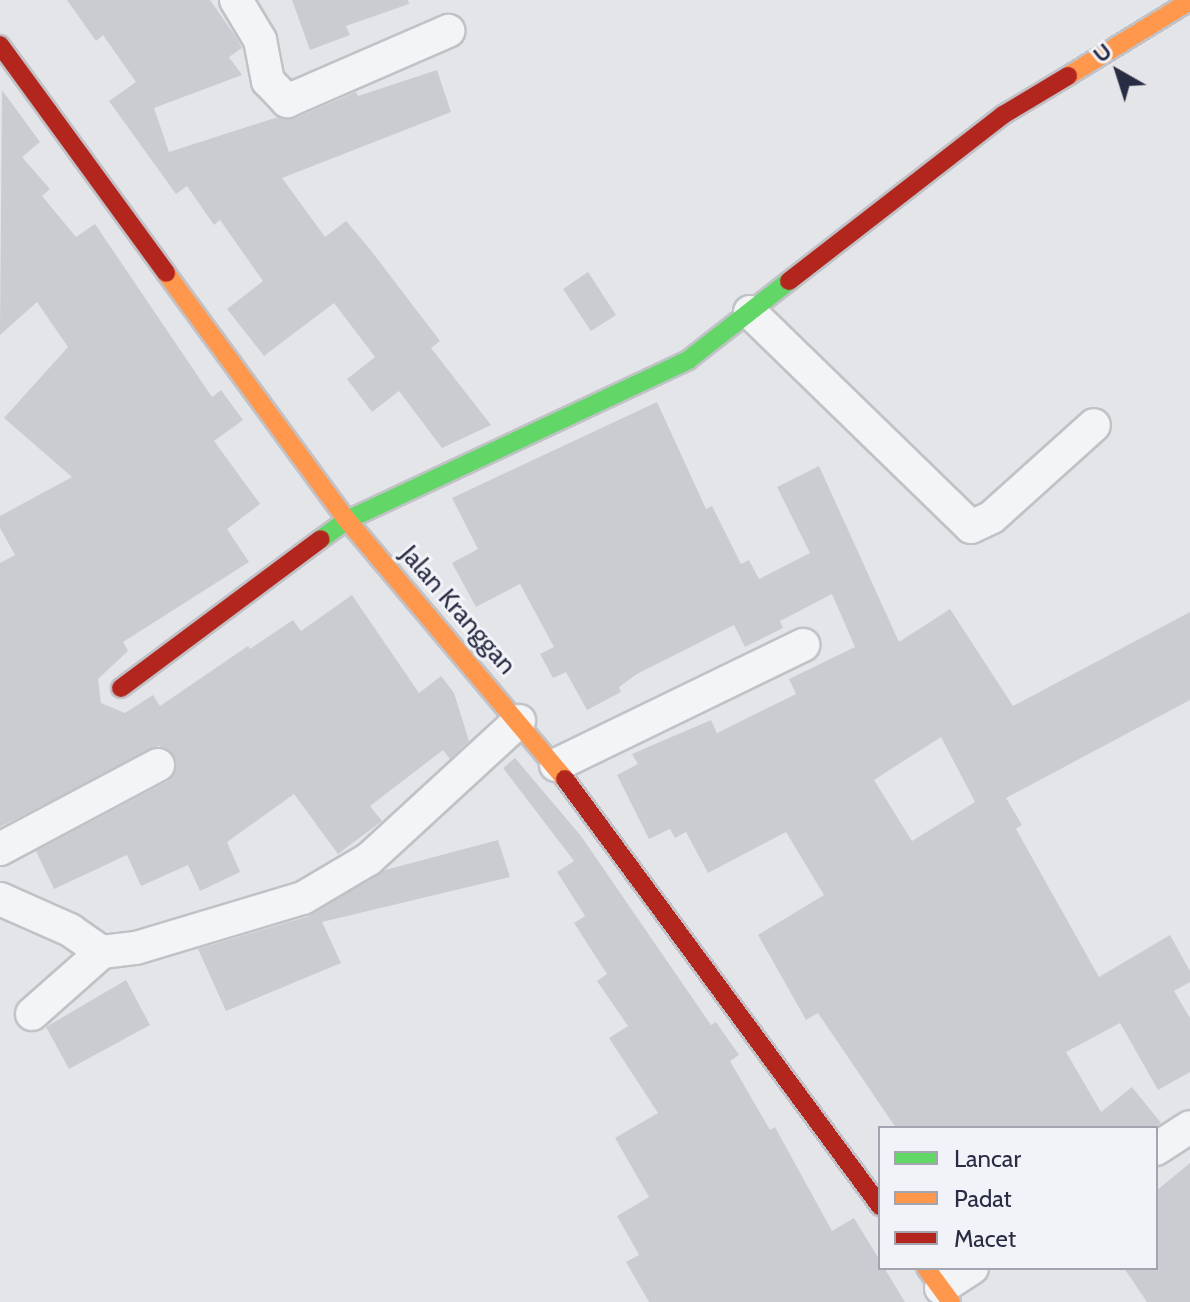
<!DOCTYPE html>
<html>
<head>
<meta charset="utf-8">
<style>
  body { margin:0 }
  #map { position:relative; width:1190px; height:1302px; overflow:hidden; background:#e4e5e9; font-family:Cabin,sans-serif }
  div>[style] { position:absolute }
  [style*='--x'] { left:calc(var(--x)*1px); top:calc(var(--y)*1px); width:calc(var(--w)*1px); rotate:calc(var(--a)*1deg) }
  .building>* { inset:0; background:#cbccd1 }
  .roads { filter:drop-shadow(2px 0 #c1c2c7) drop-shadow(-2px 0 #c1c2c7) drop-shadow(0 2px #c1c2c7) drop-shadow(0 -2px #c1c2c7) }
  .street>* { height:32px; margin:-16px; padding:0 16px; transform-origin:16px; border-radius:16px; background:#f3f4f6 }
  .fast>* { height:18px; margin:-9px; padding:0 9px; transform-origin:9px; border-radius:9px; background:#63d668 }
  .slow>* { height:18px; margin:-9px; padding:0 9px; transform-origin:9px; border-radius:9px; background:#ff974d }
  .jam>* { height:18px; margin:-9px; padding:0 9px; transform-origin:9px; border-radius:9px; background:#b3261e }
  span { translate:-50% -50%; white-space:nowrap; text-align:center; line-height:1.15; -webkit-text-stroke:6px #f2f3f8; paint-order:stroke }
  .street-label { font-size:26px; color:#292d44 }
  .legend { position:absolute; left:878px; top:1126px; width:280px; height:144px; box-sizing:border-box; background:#f2f3f8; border:2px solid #a2a4b0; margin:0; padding:10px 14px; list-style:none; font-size:24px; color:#292d44 }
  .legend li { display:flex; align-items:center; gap:16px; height:40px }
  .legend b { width:40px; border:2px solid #a2a4b0 }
  .north { position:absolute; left:1078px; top:32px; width:80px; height:80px; -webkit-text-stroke:6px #f2f3f8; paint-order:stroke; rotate:321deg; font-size:22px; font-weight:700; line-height:32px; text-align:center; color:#292d44 }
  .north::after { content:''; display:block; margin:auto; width:28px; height:36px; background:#292d44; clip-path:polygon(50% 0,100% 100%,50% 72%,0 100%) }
</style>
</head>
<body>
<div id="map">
  <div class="building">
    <i style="clip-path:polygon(67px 0,210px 0,236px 37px,242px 48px,229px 57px,242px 75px,154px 108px,169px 152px,278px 117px,295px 118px,356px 92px,358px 96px,437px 70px,451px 112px,282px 178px,325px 237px,346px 221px,369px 248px,440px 341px,431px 348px,491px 425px,442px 448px,399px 391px,372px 412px,347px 379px,375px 357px,334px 303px,264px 356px,227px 309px,263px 281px,220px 220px,214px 225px,187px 186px,176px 194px,109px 101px,136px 82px,103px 35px,96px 41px)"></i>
    <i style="clip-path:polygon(292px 0,408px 0,409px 4px,346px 26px,350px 35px,310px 50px)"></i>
    <i style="clip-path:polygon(2px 90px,40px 142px,22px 157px,50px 189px,42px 196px,76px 237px,95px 224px,212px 397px,221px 390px,243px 420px,214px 441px,260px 504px,227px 529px,249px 562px,123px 642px,128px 651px,98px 679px,101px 703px,125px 713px,153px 695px,160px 706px,248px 646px,250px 649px,293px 620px,301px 631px,352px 595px,419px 693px,441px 676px,454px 693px,469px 741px,450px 759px,443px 750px,370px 806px,382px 821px,338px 854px,294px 794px,227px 842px,240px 872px,200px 891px,188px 865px,141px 886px,127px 855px,54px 889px,36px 851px,168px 781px,174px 774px,175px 757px,159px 746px,0 827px,0 563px,15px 555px,0 528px,0 516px,72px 477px,4px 418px,68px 347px,37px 302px,0 335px)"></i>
    <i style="clip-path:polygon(588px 272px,616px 315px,591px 331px,563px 289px)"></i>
    <i style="clip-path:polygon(evenodd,657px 402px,706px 509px,712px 506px,741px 564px,749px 560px,759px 579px,810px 553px,777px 487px,819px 466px,899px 642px,950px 609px,1013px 706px,1190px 612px,1190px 700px,1006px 798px,1022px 825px,1016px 829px,1099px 977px,1170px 935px,1190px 971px,1190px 982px,1174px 991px,1190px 1018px,1190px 1072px,1158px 1090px,1120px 1023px,1066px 1052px,1101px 1112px,1132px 1087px,1161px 1123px,1153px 1128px,896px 1128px,818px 1013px,806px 1020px,758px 935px,824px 895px,786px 832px,708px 873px,686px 832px,675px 838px,670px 829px,649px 839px,617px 775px,638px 764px,632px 754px,711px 720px,717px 733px,796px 694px,789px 679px,855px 647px,832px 594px,780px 621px,783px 628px,745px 647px,734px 625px,637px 674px,619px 687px,621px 692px,587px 710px,566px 672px,553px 678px,540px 654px,554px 647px,520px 584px,476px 607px,452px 563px,478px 549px,452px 498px,657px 402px,941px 737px,975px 802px,912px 841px,874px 780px,941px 737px)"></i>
    <i style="clip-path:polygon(515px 758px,581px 836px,711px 1025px,716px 1022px,739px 1055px,730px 1061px,770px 1130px,775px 1127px,832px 1231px,854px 1218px,905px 1302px,649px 1302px,626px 1262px,639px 1255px,617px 1216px,649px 1197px,615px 1138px,658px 1113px,609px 1038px,628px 1026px,597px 981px,607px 974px,574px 923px,585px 916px,557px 872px,574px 861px,503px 768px)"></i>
    <i style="clip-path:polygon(498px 840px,510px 877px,322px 922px,341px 963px,226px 1011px,198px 949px,309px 916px,385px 870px)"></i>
    <i style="clip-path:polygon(126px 980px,150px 1025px,69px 1069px,46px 1027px)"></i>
    <i style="clip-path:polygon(1190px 1163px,1190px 1302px,1147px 1302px,1124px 1268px,1156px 1268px,1156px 1191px)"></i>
  </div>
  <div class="roads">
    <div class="street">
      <i style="--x:236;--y:0;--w:47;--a:59"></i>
      <i style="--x:260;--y:40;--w:42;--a:79"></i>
      <i style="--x:268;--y:81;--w:28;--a:46"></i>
      <i style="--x:287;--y:101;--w:176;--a:-23.5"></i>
      <i style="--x:750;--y:312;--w:308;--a:44.2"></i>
      <i style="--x:971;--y:527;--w:23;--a:-25"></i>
      <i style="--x:992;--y:517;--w:137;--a:-42"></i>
      <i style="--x:556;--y:765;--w:275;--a:-25.9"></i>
      <i style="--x:0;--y:849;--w:179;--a:-28"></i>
      <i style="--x:0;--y:899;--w:77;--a:23.9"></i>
      <i style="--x:70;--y:930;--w:39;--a:35"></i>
      <i style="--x:102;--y:952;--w:34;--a:-7"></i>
      <i style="--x:136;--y:948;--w:174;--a:-16.7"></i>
      <i style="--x:303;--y:898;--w:77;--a:-30.6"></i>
      <i style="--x:369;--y:859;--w:204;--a:-42.6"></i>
      <i style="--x:32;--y:1014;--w:94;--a:-41.5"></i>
      <i style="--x:1156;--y:1149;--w:40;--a:-32.9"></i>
      <i style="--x:941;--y:1288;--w:37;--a:-33"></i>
    </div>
    <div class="fast">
      <i style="--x:321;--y:539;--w:32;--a:-36"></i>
      <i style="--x:347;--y:520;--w:377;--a:-25.1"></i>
      <i style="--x:688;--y:360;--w:128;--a:-38"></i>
    </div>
    <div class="slow">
      <i style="--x:1068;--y:76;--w:143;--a:-31.6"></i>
      <i style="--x:166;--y:273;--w:306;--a:53.8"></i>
      <i style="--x:347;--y:520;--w:339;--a:49.9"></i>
      <i style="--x:926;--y:1268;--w:42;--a:53.7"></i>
    </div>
    <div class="jam">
      <i style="--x:0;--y:45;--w:282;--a:53.9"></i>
      <i style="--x:789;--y:281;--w:271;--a:-37.8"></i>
      <i style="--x:1003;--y:115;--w:76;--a:-31"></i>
      <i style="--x:121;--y:688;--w:249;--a:-36.7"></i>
      <i style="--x:565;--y:779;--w:531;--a:53.58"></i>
    </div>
  </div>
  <div class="street-label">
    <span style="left:458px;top:610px;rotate:49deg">Jalan Kranggan</span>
  </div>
  <ul class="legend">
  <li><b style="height:10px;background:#63d668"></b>Lancar</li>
  <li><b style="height:10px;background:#ff974d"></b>Padat</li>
  <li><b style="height:10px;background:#b3261e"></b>Macet</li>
  </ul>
  <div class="north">U</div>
</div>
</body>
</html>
